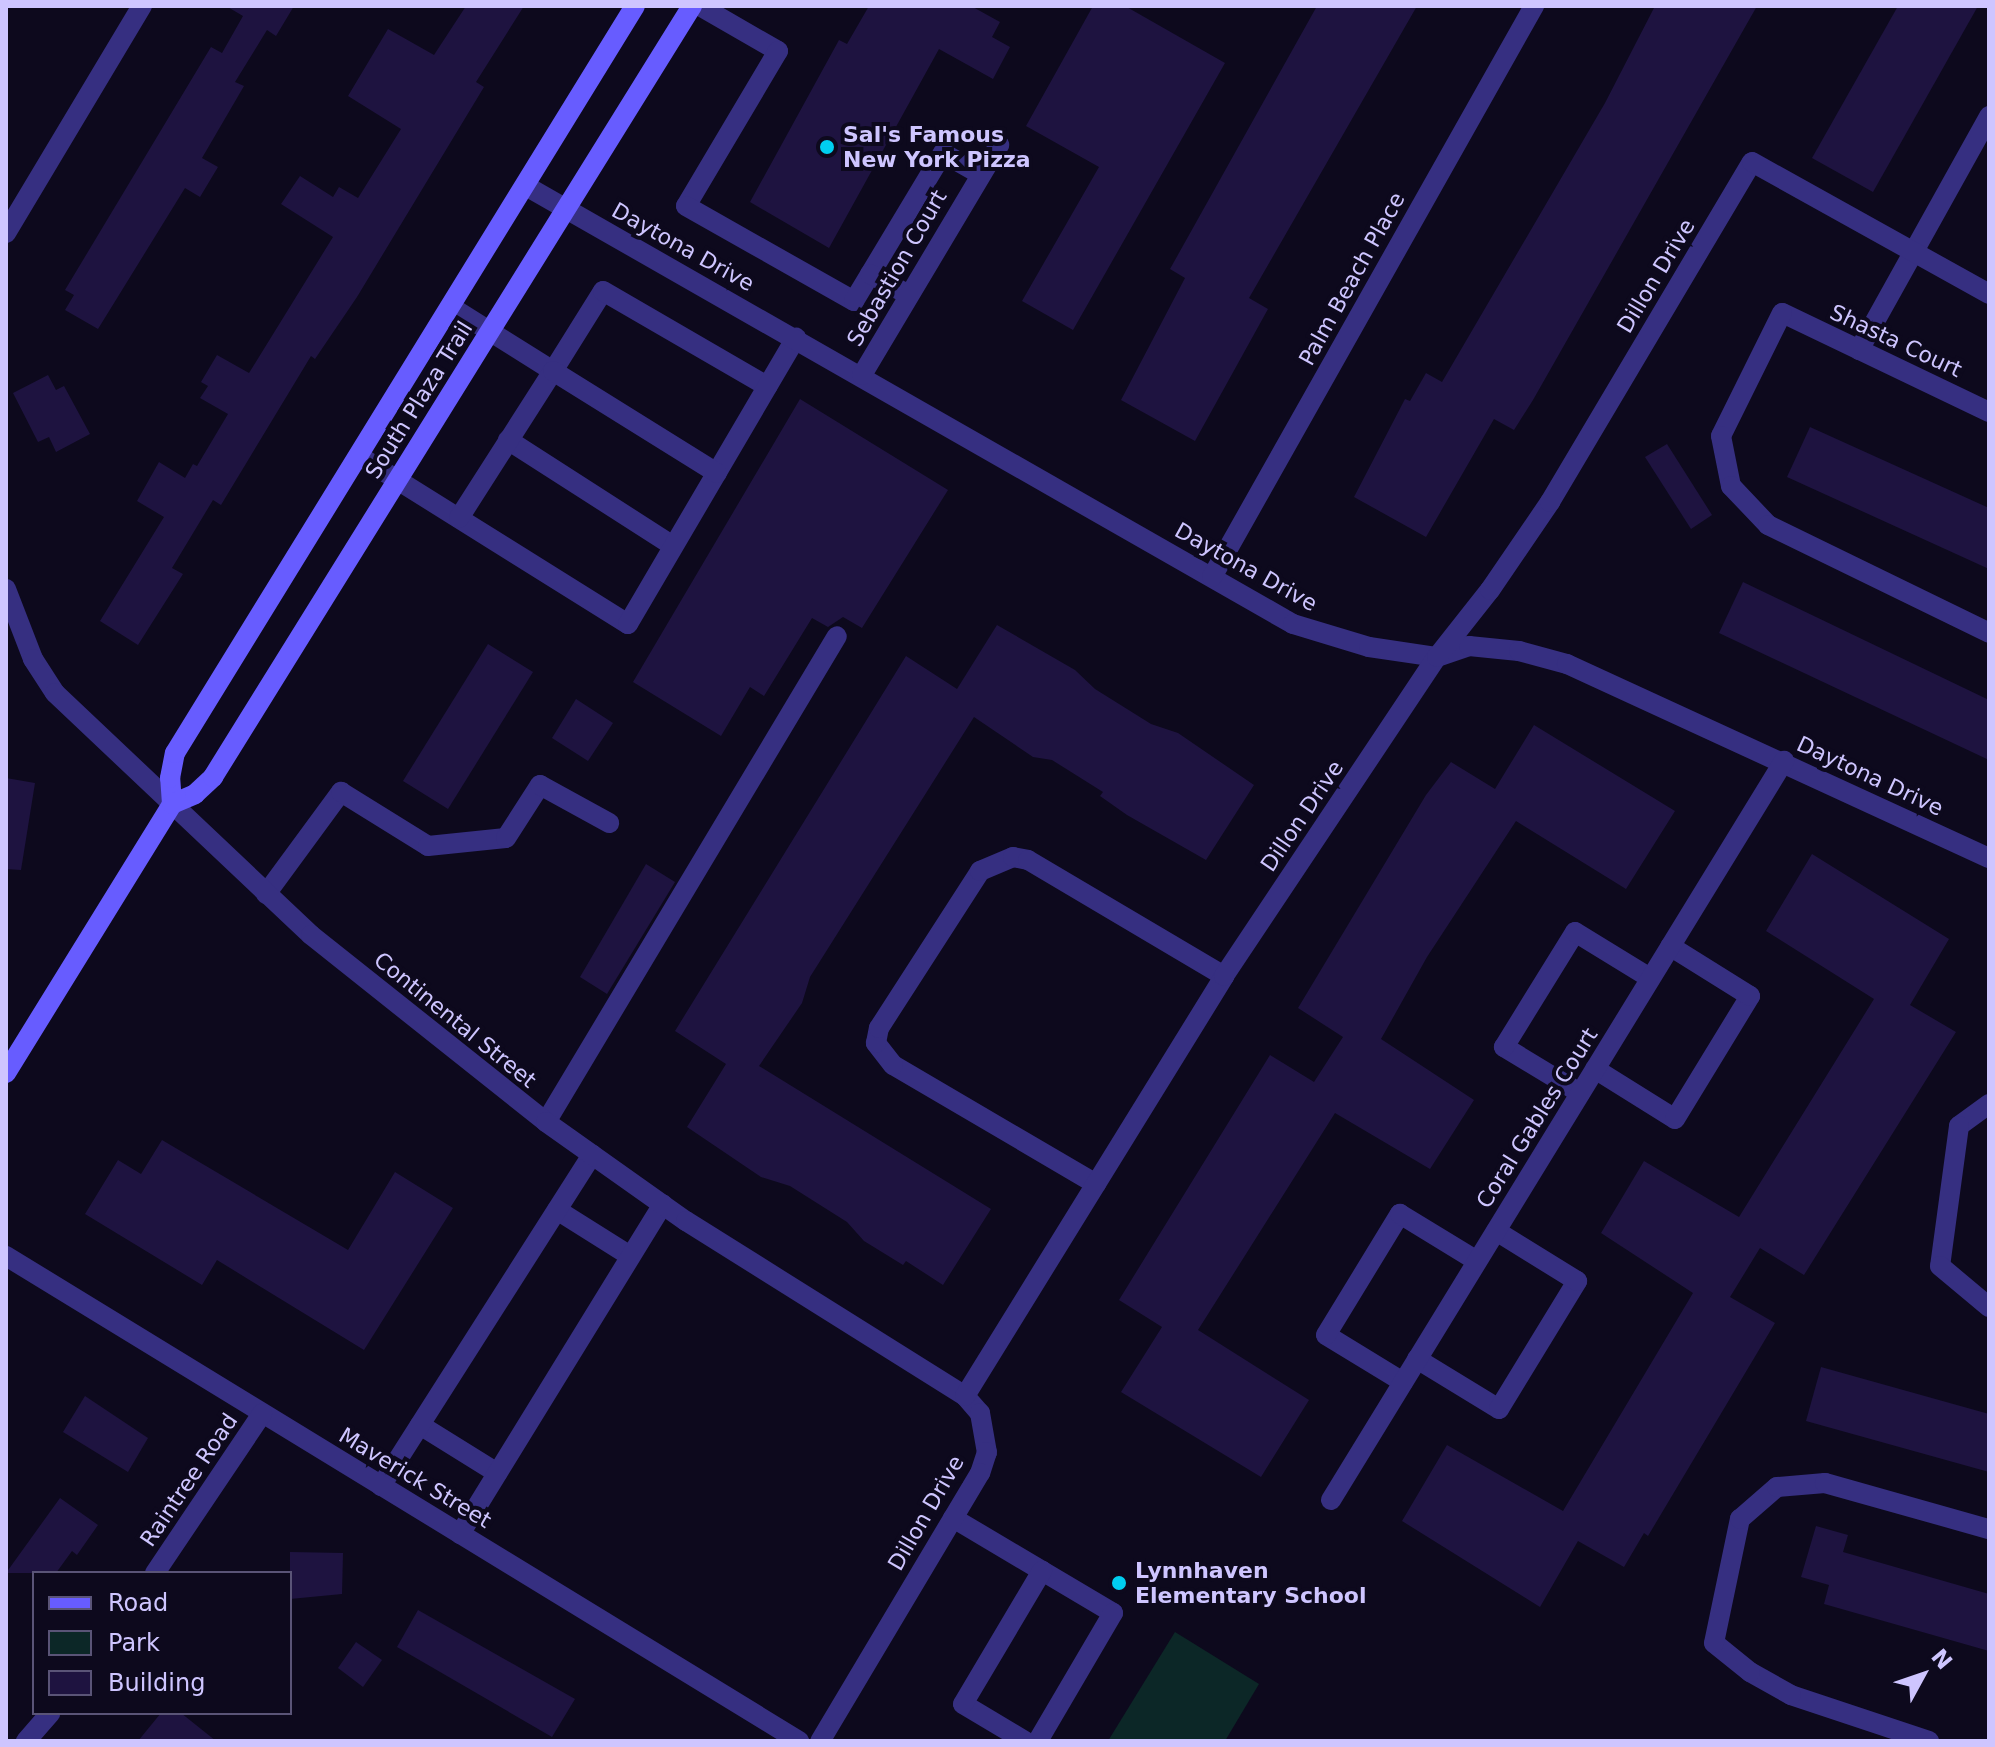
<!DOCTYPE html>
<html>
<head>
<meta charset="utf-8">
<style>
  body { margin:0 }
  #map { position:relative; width:1995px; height:1747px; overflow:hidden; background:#0d091d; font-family:"DejaVu Sans",sans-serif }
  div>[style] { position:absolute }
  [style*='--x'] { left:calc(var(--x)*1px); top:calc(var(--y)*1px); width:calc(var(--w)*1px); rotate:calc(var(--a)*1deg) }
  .green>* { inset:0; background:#0c2727 }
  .building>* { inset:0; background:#1e1340 }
  .lane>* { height:20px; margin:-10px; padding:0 10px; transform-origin:10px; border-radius:10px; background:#362f81 }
  .street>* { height:20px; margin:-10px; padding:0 10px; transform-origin:10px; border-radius:10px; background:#362f81 }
  .secondary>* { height:20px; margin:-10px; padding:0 10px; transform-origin:10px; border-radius:10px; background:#675cff }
  .dots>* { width:22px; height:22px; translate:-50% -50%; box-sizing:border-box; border:4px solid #0d091d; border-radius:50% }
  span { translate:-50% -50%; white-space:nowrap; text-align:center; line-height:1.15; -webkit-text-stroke:8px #0d091d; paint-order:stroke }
  .poi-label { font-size:22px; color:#cec5ff; font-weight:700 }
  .left { translate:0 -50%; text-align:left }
  .street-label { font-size:22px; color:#cec5ff }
  .frame { position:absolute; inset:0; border:8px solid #cec5ff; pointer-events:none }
  .legend { position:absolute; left:32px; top:1571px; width:260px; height:144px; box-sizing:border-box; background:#0d091d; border:2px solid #5a5477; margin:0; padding:10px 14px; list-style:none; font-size:24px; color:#cec5ff }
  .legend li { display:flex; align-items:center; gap:16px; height:40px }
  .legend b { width:40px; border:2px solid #5a5477 }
  .north { position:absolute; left:1883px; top:1635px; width:80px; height:80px; -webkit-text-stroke:6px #0d091d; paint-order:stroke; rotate:50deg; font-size:22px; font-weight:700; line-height:32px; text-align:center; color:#cec5ff }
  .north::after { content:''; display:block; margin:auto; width:28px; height:36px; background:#cec5ff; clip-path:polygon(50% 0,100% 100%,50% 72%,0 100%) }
</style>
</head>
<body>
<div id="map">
  <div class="green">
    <i style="clip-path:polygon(1175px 1632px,1259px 1684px,1225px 1741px,1108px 1741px)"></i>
  </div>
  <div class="building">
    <i style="clip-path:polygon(226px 6px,294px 6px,276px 36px,267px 30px,235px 82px,244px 86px,202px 158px,218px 167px,200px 197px,185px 188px,98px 329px,65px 310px,74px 295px,65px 290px,211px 47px,222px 53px,243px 16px)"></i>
    <i style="clip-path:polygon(466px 6px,524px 6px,476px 82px,484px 87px,357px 297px,315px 359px,311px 356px,221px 505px,213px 500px,172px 568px,183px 574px,138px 645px,100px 621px,164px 517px,137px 501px,159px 462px,185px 478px,193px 464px,197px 466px,228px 414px,200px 398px,208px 386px,201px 382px,217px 355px,249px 373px,333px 237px,281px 204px,300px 176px,333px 197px,339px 187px,358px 198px,401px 129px,348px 96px,388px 29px,434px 55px)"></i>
    <i style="clip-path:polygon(869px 6px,971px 6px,1000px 22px,992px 37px,1010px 47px,993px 79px,939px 49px,829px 248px,750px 202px,839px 40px,847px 44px)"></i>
    <i style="clip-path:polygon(1093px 6px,1125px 6px,1225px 63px,1073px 330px,1022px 301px,1099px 167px,1026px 126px)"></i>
    <i style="clip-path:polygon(1317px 6px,1417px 6px,1249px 298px,1268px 309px,1195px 441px,1121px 400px,1185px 278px,1170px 269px)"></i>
    <i style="clip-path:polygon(1655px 6px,1757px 6px,1533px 400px,1514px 430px,1494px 419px,1426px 537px,1354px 497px,1405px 399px,1410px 401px,1426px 373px,1442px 382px,1605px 103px)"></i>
    <i style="clip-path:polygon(1898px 6px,1978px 6px,1873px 192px,1812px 158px)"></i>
    <i style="clip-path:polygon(48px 375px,56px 390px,64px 386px,90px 434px,56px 452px,49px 437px,38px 442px,13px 393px)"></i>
    <i style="clip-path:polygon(800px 399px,948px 490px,862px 628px,843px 617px,828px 627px,812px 618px,764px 696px,750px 687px,721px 736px,633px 682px)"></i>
    <i style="clip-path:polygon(1810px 427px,1989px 508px,1989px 569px,1787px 477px)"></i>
    <i style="clip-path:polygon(1667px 444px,1712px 515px,1691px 529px,1645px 457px)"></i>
    <i style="clip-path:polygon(1743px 582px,1989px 700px,1989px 760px,1719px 633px)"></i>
    <i style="clip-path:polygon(997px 625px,1075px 670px,1095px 689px,1151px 724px,1178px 733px,1254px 785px,1206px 860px,1127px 815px,1100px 796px,1103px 792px,1052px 760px,1033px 757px,974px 717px,810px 977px,802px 1003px,759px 1066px,991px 1209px,943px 1285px,906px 1261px,903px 1265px,864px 1241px,847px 1222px,790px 1186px,761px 1177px,687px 1127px,726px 1064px,675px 1031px,906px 656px,957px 689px)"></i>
    <i style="clip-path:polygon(488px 644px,533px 672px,448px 809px,403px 781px)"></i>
    <i style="clip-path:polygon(576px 699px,613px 723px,588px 761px,552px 738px)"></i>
    <i style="clip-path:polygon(1534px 725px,1675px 811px,1626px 889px,1516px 821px,1427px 957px,1381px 1039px,1474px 1100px,1430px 1169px,1335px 1113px,1198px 1330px,1309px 1400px,1261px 1477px,1121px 1392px,1162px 1327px,1119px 1300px,1270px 1055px,1314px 1082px,1343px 1037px,1298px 1008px,1426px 795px,1451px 762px,1495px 789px)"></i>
    <i style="clip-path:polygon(6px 778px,35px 783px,21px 870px,6px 869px)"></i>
    <i style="clip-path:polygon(1812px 854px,1949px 939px,1910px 1005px,1956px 1032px,1804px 1275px,1760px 1248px,1730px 1297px,1775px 1323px,1648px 1536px,1644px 1533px,1624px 1567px,1578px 1541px,1540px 1607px,1402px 1521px,1447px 1445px,1563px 1511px,1693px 1293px,1601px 1233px,1644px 1161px,1739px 1217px,1874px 999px,1766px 931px)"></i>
    <i style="clip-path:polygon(646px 864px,675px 882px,607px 994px,580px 977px)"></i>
    <i style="clip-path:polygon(162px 1140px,348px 1250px,395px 1172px,453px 1208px,364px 1350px,217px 1260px,202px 1285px,85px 1214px,118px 1160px,141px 1174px)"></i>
    <i style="clip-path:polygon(1821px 1367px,1989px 1414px,1989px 1472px,1806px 1421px)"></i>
    <i style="clip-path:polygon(85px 1396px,148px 1438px,128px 1472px,63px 1432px)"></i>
    <i style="clip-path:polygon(60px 1498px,98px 1525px,77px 1555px,72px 1551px,56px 1573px,6px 1573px)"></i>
    <i style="clip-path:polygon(1816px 1526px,1848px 1535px,1843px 1552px,1989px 1594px,1989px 1651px,1824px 1604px,1829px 1585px,1801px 1577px)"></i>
    <i style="clip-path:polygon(290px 1552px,343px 1553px,342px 1594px,290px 1599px)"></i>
    <i style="clip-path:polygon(418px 1610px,575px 1699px,552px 1737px,397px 1647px)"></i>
    <i style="clip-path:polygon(356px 1642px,382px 1660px,363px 1687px,338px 1668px)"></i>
    <i style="clip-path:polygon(161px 1713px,181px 1713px,216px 1741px,138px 1741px)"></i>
  </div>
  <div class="lane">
    <i style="--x:700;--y:6;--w:90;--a:30"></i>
    <i style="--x:778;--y:51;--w:180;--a:120.7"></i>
    <i style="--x:686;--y:206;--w:193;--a:29.5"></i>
    <i style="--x:854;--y:301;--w:173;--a:-59"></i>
    <i style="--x:943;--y:153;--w:43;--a:29.6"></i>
    <i style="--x:870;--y:274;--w:44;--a:28.3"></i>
    <i style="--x:451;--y:307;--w:120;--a:32.1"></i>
    <i style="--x:553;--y:371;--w:94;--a:-58"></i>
    <i style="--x:603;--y:291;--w:190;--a:30.1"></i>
    <i style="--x:508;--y:440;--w:196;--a:32.7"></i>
    <i style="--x:359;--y:456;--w:317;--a:32"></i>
    <i style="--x:628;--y:624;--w:332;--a:-59.6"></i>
    <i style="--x:459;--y:518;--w:174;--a:-57.4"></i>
    <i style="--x:553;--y:371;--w:193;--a:31.9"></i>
    <i style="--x:266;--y:894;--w:127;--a:-53.7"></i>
    <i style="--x:341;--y:792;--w:102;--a:31.8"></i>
    <i style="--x:428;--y:846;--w:78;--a:-5.9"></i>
    <i style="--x:506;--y:838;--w:63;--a:-57.3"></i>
    <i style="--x:540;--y:785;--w:79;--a:28.8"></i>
    <i style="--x:1595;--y:1069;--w:94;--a:32"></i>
    <i style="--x:1675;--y:1119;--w:144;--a:-58.6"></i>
    <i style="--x:1750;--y:996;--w:94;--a:-148"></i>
    <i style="--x:1580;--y:1093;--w:89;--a:-148.8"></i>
    <i style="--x:1504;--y:1047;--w:135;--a:-58.3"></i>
    <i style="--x:1575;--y:932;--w:88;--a:31.5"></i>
    <i style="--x:546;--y:1122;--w:566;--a:-59.09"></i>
    <i style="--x:1096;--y:1184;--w:235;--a:-149.6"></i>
    <i style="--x:893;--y:1065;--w:28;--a:-128"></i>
    <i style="--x:876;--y:1043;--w:15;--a:-79"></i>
    <i style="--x:879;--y:1028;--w:187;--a:-57.2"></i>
    <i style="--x:980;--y:871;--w:36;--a:-23"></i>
    <i style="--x:1013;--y:857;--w:15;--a:11"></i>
    <i style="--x:1028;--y:860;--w:228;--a:30.6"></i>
    <i style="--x:557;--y:1210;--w:86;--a:32.2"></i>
    <i style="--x:1417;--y:1359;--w:96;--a:31.4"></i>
    <i style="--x:1499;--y:1409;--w:150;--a:-58.6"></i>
    <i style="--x:1577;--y:1281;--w:95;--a:-148.3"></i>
    <i style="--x:1403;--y:1382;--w:90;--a:-148.6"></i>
    <i style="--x:1326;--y:1335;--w:142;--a:-58.6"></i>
    <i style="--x:1400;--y:1214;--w:90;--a:31.4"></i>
    <i style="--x:420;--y:1425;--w:91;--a:31.9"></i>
    <i style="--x:381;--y:1486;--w:393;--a:-57.5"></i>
    <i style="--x:953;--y:1518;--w:186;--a:30.7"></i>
    <i style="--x:1113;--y:1613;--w:148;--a:120.4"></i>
    <i style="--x:460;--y:1534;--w:387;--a:-58.4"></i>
    <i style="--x:1025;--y:1741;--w:72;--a:-149.2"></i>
    <i style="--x:963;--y:1704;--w:155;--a:-59.3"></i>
  </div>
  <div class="street">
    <i style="--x:526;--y:186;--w:883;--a:29.73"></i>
    <i style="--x:1293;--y:624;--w:79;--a:16.8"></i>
    <i style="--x:1369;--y:647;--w:69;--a:8.4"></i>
    <i style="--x:1437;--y:657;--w:34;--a:-19"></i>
    <i style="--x:1469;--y:646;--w:50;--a:5.7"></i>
    <i style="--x:1519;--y:651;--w:50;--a:15.2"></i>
    <i style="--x:1567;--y:664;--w:464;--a:24.7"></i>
    <i style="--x:6;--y:233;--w:265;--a:-59.1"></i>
    <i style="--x:1859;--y:350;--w:268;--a:-60.9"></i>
    <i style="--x:862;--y:375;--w:268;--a:-59.2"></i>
    <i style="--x:1989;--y:412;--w:229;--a:-154.4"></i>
    <i style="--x:1782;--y:313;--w:137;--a:116.4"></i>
    <i style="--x:1721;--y:436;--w:51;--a:78.7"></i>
    <i style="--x:1731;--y:486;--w:54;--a:46.5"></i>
    <i style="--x:1768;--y:525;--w:246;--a:26"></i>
    <i style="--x:1212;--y:577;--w:656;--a:-60.58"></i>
    <i style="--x:6;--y:589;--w:75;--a:68.9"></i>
    <i style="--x:33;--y:659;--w:40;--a:57.1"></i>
    <i style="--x:55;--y:693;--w:352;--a:43.4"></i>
    <i style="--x:311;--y:935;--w:300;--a:38.5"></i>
    <i style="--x:546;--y:1122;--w:171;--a:35.3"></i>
    <i style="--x:686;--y:1221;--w:329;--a:32.1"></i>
    <i style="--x:965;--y:1396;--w:23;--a:49"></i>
    <i style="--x:980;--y:1413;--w:40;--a:80"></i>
    <i style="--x:987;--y:1452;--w:22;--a:108"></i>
    <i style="--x:980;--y:1473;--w:312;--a:120.8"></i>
    <i style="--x:1989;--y:1104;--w:37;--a:144"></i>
    <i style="--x:1959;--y:1126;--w:141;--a:97.7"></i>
    <i style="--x:1940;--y:1266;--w:64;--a:39.9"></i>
    <i style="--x:6;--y:1256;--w:930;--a:31.45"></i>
    <i style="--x:965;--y:1396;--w:493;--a:-58.3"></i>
    <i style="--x:1224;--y:976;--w:384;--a:-56.3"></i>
    <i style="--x:1437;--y:657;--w:85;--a:-51.7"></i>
    <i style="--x:1490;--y:590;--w:107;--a:-55.7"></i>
    <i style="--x:1550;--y:502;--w:395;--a:-59.3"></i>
    <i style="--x:1752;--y:162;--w:271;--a:29.1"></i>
    <i style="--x:1331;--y:1500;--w:867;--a:-58.49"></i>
    <i style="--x:155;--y:1573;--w:192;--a:-56.1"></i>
    <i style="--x:26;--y:1741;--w:37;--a:-49"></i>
    <i style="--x:1929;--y:1741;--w:145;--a:-161.6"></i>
    <i style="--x:1791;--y:1695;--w:47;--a:-150.7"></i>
    <i style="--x:1750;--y:1672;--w:46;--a:-141.1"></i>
    <i style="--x:1714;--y:1643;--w:127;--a:-78.2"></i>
    <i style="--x:1740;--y:1519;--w:49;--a:-40.9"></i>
    <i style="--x:1777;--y:1487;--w:48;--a:-4.8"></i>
    <i style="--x:1825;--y:1483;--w:170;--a:15.7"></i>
  </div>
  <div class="secondary">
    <i style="--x:172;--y:804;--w:26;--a:-94"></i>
    <i style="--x:170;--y:778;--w:25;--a:-79"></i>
    <i style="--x:175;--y:753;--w:877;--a:-58.38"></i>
    <i style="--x:6;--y:1073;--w:316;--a:-58.3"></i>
    <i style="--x:172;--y:804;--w:25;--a:-23"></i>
    <i style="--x:195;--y:794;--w:25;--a:-43"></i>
    <i style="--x:213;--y:777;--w:908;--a:-58.15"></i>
  </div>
  <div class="dots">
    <i style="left:827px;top:147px;background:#00cef0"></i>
    <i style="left:1119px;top:1583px;background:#00cef0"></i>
  </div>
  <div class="poi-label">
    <span class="left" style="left:843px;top:147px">Sal's Famous<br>New York Pizza</span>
    <span class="left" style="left:1135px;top:1583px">Lynnhaven<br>Elementary School</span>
  </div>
  <div class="street-label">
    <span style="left:683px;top:247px;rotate:29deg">Daytona Drive</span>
    <span style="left:897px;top:268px;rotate:-60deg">Sebastion Court</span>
    <span style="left:1656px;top:276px;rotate:-59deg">Dillon Drive</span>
    <span style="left:1352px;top:279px;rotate:-61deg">Palm Beach Place</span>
    <span style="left:1896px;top:341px;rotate:25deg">Shasta Court</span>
    <span style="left:419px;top:400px;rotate:-58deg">South Plaza Trail</span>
    <span style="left:1246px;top:567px;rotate:29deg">Daytona Drive</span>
    <span style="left:1870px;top:776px;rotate:25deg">Daytona Drive</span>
    <span style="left:1302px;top:816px;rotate:-56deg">Dillon Drive</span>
    <span style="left:455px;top:1020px;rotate:39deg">Continental Street</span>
    <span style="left:1537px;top:1118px;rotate:-58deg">Coral Gables Court</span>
    <span style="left:415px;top:1478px;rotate:31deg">Maverick Street</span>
    <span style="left:189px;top:1480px;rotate:-56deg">Raintree Road</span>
    <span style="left:926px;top:1513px;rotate:-60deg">Dillon Drive</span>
  </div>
  <div class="frame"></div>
  <ul class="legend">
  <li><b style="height:10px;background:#675cff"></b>Road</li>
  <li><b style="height:22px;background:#0c2727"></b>Park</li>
  <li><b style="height:22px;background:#1e1340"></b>Building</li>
  </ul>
  <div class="north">N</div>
</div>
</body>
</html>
